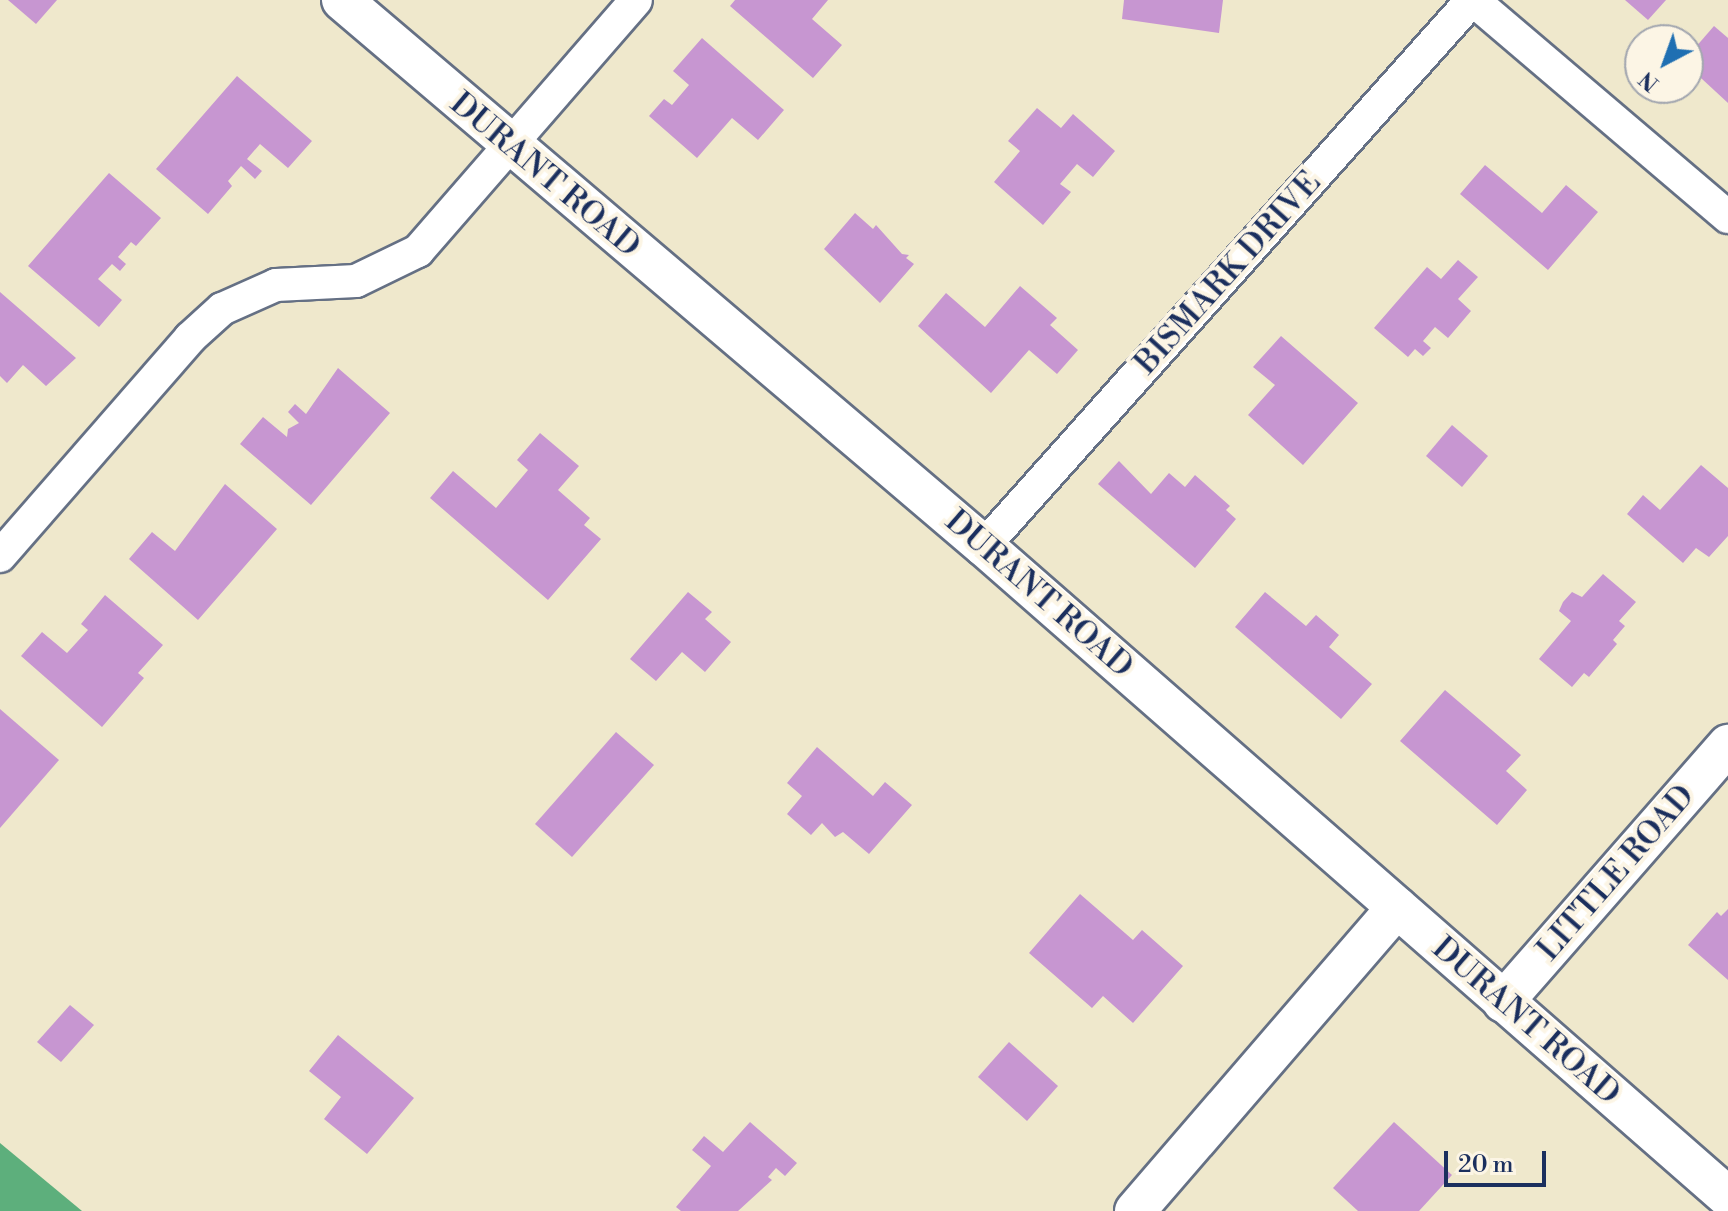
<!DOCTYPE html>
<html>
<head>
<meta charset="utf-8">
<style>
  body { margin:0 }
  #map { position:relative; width:1728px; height:1211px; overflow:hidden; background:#efe8cc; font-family:"Libre Bodoni",serif }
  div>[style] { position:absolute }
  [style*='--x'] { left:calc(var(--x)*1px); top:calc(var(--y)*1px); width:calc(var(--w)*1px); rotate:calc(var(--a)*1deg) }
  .forest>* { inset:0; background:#5daf7c }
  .building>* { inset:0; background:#c796d1 }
  .roads { filter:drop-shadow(2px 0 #657084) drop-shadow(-2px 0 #657084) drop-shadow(0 2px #657084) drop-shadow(0 -2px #657084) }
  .minor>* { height:32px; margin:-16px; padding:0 16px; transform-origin:16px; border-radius:16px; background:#fff }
  .tertiary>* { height:40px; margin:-20px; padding:0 20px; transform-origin:20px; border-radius:20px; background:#fff }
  span { translate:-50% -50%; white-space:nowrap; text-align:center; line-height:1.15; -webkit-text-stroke:8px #fcf5e5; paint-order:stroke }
  .street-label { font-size:32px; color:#1b2f5e }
  .north { position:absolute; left:1624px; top:24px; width:80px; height:80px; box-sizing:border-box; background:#fcf5e5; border:2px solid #a2a6af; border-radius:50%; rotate:221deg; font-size:22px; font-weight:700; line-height:32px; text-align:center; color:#1b2f5e }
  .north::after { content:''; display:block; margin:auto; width:28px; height:36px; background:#1f6fb2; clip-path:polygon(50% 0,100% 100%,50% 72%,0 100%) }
  .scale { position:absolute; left:1444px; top:1151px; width:102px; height:36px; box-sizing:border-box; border:4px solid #1b2f5e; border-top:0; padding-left:10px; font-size:24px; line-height:28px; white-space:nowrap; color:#1b2f5e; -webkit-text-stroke:6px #fcf5e5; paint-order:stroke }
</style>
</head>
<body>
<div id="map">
  <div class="forest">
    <i style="clip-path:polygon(0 1143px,82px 1211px,0 1211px)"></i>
  </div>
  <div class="building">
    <i style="clip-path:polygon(8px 0,57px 0,36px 24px)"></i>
    <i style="clip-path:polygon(735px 0,828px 0,812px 19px,842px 45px,813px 78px,730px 6px)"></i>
    <i style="clip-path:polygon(1124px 0,1223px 0,1219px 33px,1122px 19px)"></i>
    <i style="clip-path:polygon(1625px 0,1666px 0,1648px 20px)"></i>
    <i style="clip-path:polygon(1714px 26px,1728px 38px,1728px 103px,1688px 66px,1688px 56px)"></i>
    <i style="clip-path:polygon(702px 38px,784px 110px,758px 140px,732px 118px,697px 158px,649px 116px,664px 99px,672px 105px,689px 85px,673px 71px)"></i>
    <i style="clip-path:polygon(237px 76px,312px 141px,288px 168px,260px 144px,247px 159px,262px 171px,255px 179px,241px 166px,228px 181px,232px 186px,208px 214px,156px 169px)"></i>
    <i style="clip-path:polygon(1037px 108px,1061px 128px,1073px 114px,1115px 151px,1093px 177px,1077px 164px,1060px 184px,1071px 192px,1043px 225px,994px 182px,1020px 151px,1008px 141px)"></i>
    <i style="clip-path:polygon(1485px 165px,1542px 213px,1566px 185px,1598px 212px,1548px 270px,1460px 194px)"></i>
    <i style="clip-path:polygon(109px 173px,161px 218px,136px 246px,131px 242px,118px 257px,126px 264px,120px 271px,112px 264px,98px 279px,122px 300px,99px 327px,28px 266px)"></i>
    <i style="clip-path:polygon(855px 213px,873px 229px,876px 225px,902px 254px,909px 255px,906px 258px,914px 264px,880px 303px,824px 249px)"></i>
    <i style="clip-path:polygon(1458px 260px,1478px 277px,1458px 299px,1471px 311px,1448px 338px,1435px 327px,1423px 341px,1431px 348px,1423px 356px,1415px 349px,1408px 357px,1374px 328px,1427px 267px,1441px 279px)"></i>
    <i style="clip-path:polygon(1020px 286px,1057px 318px,1050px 325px,1078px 350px,1057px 374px,1029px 350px,991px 393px,918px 326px,946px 293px,985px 327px)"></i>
    <i style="clip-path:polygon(0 292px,76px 358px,46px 386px,23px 365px,7px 383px,0 376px)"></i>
    <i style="clip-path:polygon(1281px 336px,1358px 403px,1303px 465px,1248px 415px,1275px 385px,1253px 367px)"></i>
    <i style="clip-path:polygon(338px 368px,390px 413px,311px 505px,240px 444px,263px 417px,287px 437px,288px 429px,299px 423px,288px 412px,295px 404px,306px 414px)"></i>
    <i style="clip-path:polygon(1452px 425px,1488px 456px,1462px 487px,1426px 456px)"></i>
    <i style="clip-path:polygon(540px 433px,579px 466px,558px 490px,590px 518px,584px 525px,601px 539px,548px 600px,430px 498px,453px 471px,496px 508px,528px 470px,517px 460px)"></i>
    <i style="clip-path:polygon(1119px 461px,1151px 494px,1169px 473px,1185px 487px,1195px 475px,1230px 506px,1226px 510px,1236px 519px,1195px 568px,1098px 484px)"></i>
    <i style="clip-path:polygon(1701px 465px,1728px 488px,1728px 536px,1709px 557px,1696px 548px,1683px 563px,1627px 514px,1643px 495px,1660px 510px)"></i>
    <i style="clip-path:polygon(225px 484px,277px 529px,198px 620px,129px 559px,152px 532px,175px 551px)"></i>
    <i style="clip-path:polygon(1603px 574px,1636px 602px,1619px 621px,1625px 626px,1613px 640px,1617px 644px,1589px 677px,1584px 673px,1572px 687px,1539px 659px,1571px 621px,1559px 611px,1563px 602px,1572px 592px,1582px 597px)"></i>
    <i style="clip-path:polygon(688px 592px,712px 612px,705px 619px,731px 642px,705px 672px,682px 652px,656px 681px,630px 659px)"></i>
    <i style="clip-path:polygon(1265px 592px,1306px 626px,1316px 615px,1339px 635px,1329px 647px,1372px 684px,1341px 719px,1235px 627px)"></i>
    <i style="clip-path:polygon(105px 595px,163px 645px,138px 673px,144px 678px,102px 727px,21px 656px,42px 632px,67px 653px,88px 630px,81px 624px)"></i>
    <i style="clip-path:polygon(1445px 690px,1521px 755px,1506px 771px,1527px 790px,1497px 825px,1400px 741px)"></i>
    <i style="clip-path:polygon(0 709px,59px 760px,0 828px)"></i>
    <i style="clip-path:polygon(616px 732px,654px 765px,572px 857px,535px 824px)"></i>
    <i style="clip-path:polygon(817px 747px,873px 796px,885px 782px,912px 805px,869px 854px,843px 832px,835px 837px,822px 823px,811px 835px,787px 814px,802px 796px,787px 783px)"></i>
    <i style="clip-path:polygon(1080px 894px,1133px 940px,1142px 930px,1183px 966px,1133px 1023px,1103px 996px,1092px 1008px,1029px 953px)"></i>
    <i style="clip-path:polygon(1728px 909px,1728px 980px,1688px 945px,1717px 912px,1721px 916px)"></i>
    <i style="clip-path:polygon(70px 1005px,94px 1025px,61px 1062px,37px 1042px)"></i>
    <i style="clip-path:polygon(338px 1035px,414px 1098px,367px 1154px,324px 1119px,341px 1097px,309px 1071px)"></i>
    <i style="clip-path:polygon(1009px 1042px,1058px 1086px,1027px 1121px,978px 1077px)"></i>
    <i style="clip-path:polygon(750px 1122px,797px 1163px,785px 1176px,776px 1168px,768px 1177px,772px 1180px,738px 1211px,681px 1211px,676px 1207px,711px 1166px,692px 1150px,704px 1136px,723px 1152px)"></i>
    <i style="clip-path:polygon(1394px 1122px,1452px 1175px,1419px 1211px,1358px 1211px,1333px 1188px)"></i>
  </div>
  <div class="roads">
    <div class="minor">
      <i style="--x:1473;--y:0;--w:335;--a:40.4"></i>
      <i style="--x:984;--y:546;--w:732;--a:-48.21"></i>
      <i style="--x:0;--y:556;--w:289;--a:-48.9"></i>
      <i style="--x:190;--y:338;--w:43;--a:-42.2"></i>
      <i style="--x:222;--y:309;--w:59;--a:-24"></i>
      <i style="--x:276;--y:285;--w:80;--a:-2.9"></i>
      <i style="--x:356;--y:281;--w:69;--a:-25.8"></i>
      <i style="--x:418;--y:251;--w:332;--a:-49"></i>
    </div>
    <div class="tertiary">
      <i style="--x:342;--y:0;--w:843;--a:40.38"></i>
      <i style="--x:984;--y:546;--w:989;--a:41.19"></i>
      <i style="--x:1503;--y:1002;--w:342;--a:-48.8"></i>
      <i style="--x:1135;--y:1211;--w:401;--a:-49.2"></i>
    </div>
  </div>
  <div class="street-label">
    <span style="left:545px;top:175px;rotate:40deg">DURANT ROAD</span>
    <span style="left:1228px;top:273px;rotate:-48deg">BISMARK DRIVE</span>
    <span style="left:1039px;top:594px;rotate:41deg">DURANT ROAD</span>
    <span style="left:1616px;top:873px;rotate:-49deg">LITTLE ROAD</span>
    <span style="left:1526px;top:1021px;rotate:41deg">DURANT ROAD</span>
  </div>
  <div class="north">N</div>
  <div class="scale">20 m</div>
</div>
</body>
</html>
